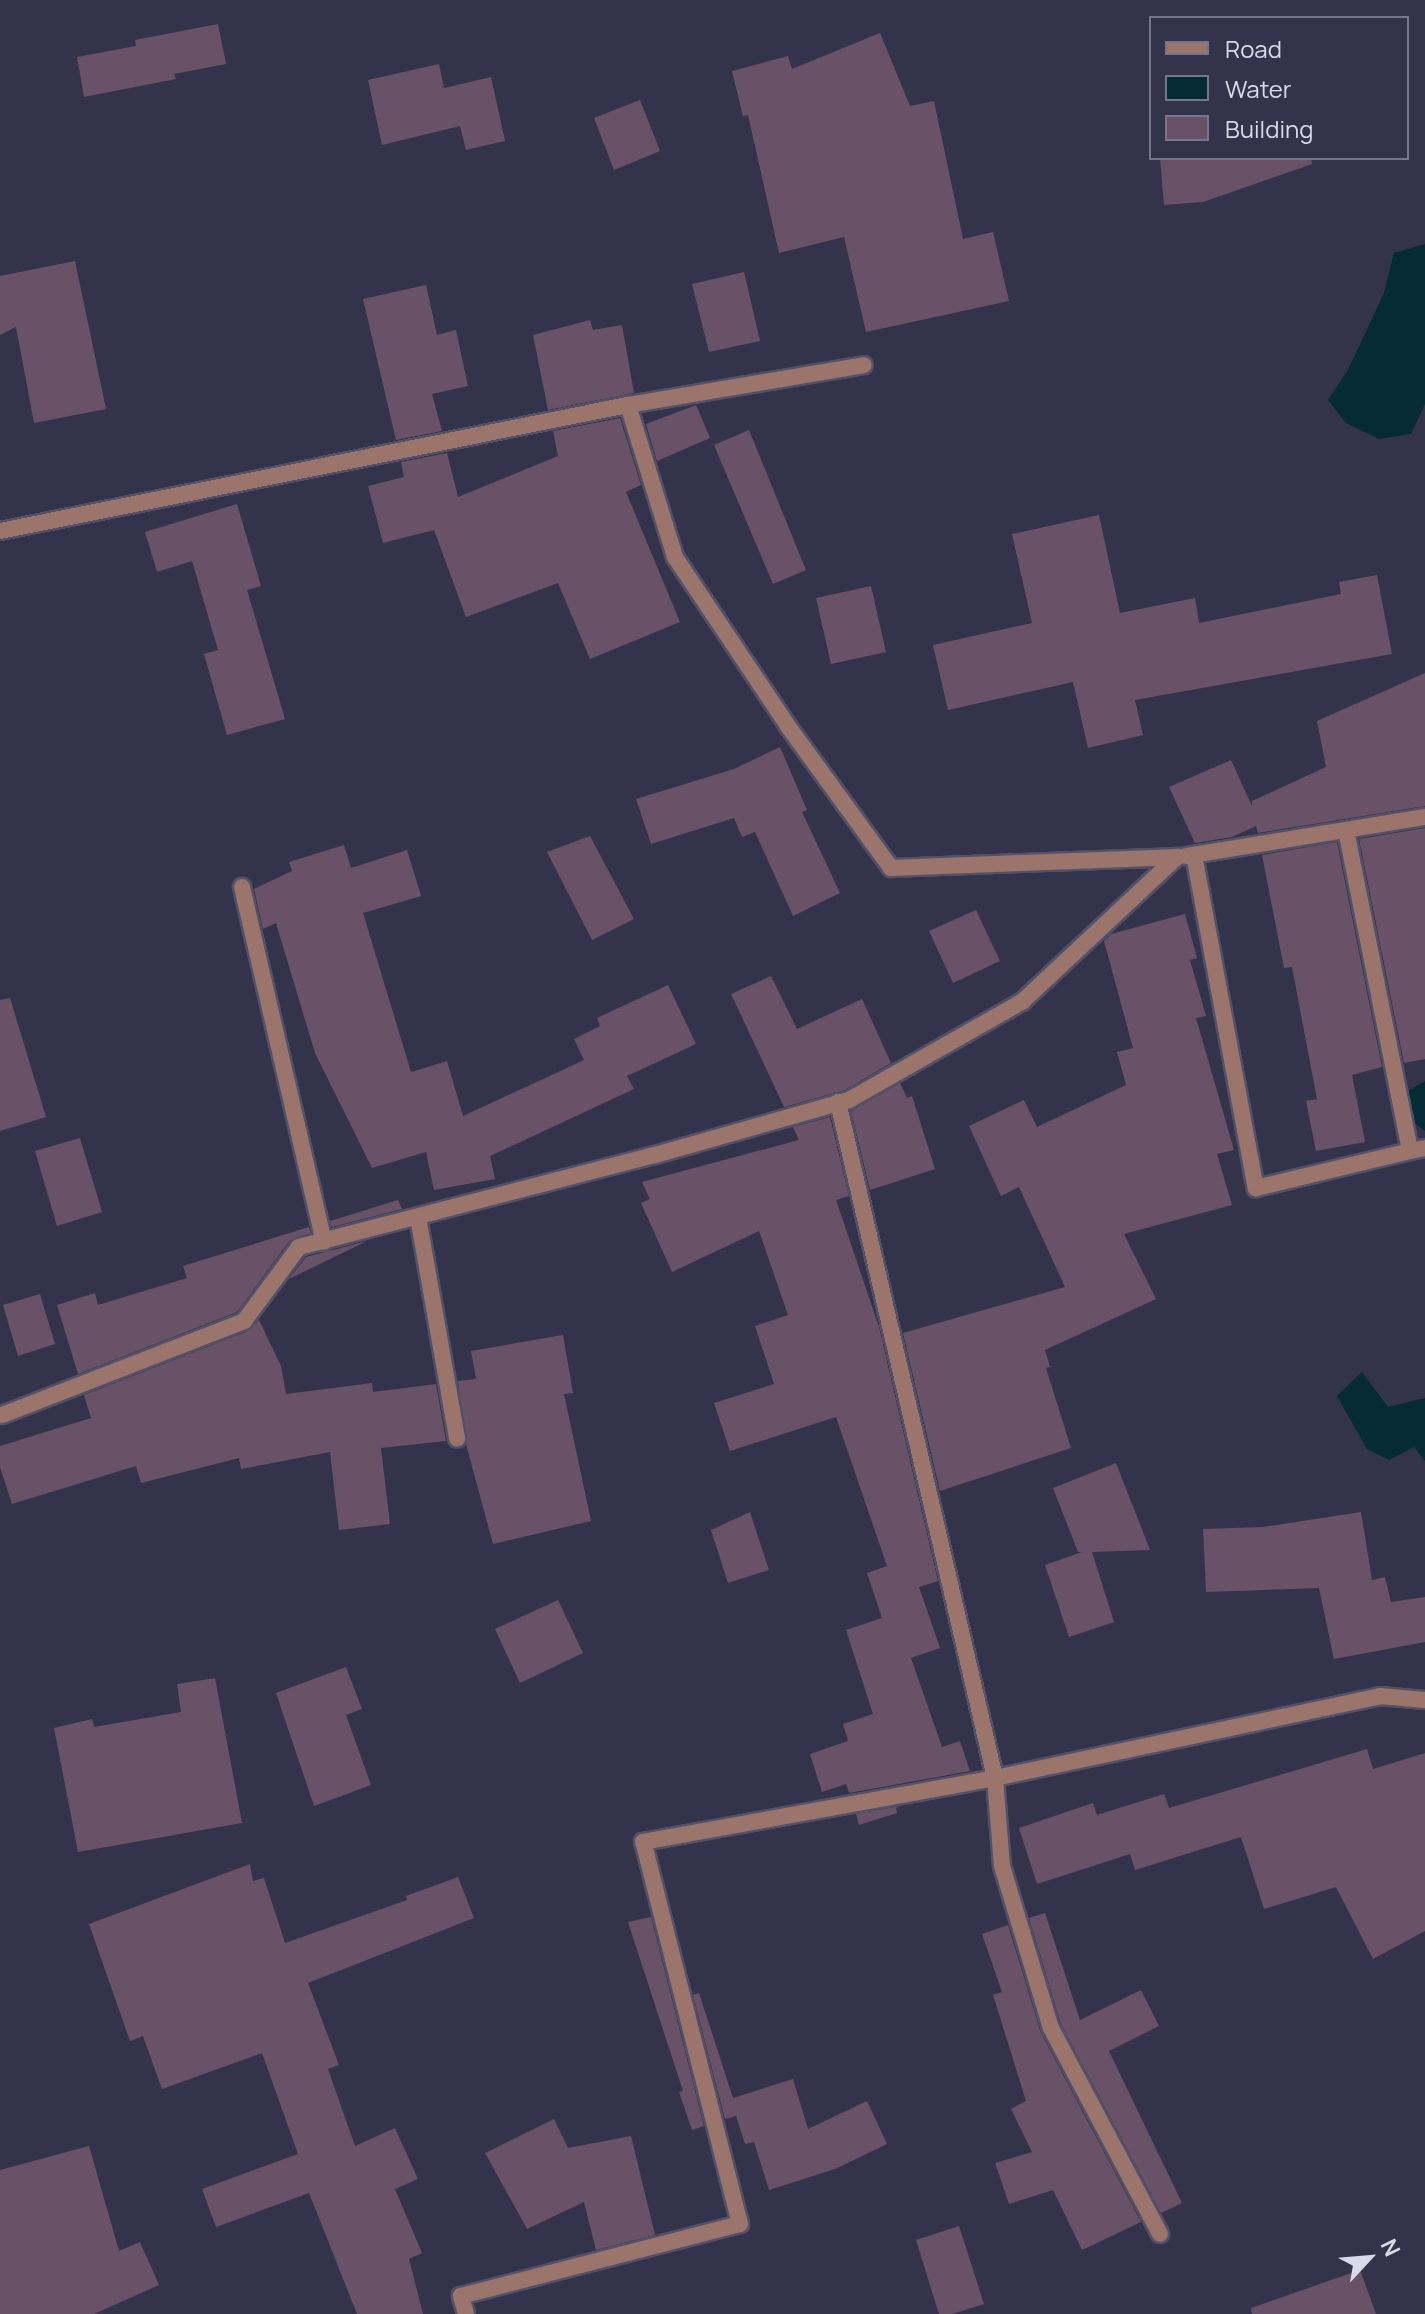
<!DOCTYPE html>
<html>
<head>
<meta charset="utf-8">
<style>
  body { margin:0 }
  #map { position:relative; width:1425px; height:2314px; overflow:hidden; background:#34334c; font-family:Manrope,sans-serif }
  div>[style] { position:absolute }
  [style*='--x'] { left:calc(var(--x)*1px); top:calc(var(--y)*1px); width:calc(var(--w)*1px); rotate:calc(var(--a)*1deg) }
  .water>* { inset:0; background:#042b36 }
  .building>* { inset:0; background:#695268 }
  .roads { filter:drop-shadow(2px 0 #525168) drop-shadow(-2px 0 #525168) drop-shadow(0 2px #525168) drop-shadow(0 -2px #525168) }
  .street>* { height:16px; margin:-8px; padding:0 8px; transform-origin:8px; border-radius:8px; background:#9b746c }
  span { translate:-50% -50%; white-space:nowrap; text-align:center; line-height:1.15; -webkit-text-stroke:6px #34334c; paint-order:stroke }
  .legend { position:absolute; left:1149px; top:16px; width:260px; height:144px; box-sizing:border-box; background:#34334c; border:2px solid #76758b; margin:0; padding:10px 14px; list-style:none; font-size:24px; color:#d9d9e9 }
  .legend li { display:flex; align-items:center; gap:16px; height:40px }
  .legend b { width:40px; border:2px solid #76758b }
  .north { position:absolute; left:1329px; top:2218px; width:80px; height:80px; -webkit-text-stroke:6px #34334c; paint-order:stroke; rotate:64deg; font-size:22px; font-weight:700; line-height:32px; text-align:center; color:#d9d9e9 }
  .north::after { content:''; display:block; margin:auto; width:28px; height:36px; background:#d9d9e9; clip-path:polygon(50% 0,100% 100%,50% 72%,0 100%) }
</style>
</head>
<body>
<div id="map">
  <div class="water">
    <i style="clip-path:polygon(1425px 244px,1425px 404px,1411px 434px,1379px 439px,1346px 423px,1328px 400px,1348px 370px,1384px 293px,1394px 253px)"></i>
    <i style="clip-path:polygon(1425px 1081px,1425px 1131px,1409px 1119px,1405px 1093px)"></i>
    <i style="clip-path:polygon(1362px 1372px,1388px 1407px,1425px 1398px,1425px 1461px,1414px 1447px,1389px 1460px,1367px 1449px,1337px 1396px)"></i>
  </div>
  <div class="building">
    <i style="clip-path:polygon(218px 24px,226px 64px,174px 74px,176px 79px,84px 97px,77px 57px,136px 46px,135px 40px)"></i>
    <i style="clip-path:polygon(880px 33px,910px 106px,934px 101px,963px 239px,993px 232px,1009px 301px,866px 332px,844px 237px,779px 253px,748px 115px,743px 116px,732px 71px,788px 56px,792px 69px)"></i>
    <i style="clip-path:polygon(439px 64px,444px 88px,491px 77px,505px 141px,466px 150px,460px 126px,382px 145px,368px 80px)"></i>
    <i style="clip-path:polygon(640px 100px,660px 151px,614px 170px,594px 118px)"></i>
    <i style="clip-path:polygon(1160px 158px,1311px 158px,1312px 164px,1203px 202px,1164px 205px)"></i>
    <i style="clip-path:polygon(75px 261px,106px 409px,34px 423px,16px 327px,0 335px,0 276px)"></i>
    <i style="clip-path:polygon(744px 272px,760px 341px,709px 352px,692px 284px)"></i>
    <i style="clip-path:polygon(426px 285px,437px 335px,456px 330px,468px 386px,432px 394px,442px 431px,396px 440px,363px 299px)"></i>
    <i style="clip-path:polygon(590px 320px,593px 330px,622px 325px,634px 393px,548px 410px,533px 335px)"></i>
    <i style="clip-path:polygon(696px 405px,710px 438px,657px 461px,646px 424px)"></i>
    <i style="clip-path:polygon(620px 418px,641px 485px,626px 492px,680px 622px,590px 659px,558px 583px,466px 617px,434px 530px,383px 543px,368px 486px,404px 477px,401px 462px,447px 453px,458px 497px,558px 456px,553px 431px)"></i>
    <i style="clip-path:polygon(749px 430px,806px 570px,773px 584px,714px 445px)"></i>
    <i style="clip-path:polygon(237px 504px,261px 586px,247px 590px,285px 719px,227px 735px,204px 654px,218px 650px,192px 561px,157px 572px,145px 532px)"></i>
    <i style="clip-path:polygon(1099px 515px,1120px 613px,1195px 598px,1199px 623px,1341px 594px,1339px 582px,1377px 575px,1392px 654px,1135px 700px,1143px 735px,1088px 748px,1073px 682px,948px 710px,933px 645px,1032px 623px,1012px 534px)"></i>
    <i style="clip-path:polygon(871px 586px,886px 652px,831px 664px,816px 598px)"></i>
    <i style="clip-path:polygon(1425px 673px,1425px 806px,1258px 833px,1256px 826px,1232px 837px,1195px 843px,1169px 787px,1231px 760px,1252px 806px,1252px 801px,1326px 767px,1317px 721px)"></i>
    <i style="clip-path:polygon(780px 747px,807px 810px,802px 812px,840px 893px,793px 916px,755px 832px,742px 837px,734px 818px,651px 844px,636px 799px,734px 769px)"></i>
    <i style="clip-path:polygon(1425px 828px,1425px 1059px,1404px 1063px,1359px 839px)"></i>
    <i style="clip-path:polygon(590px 836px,634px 919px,592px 940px,547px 852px)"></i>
    <i style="clip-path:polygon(1337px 842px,1382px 1067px,1352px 1075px,1365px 1142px,1316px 1151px,1306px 1101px,1317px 1099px,1292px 967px,1284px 968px,1262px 855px)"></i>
    <i style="clip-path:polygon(344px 845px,351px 868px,407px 850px,421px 896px,363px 913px,411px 1072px,447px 1061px,463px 1116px,584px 1060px,574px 1039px,600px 1026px,597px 1018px,668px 985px,696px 1044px,627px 1076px,634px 1089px,490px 1156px,495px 1179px,434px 1190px,426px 1152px,372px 1168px,315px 1053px,276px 923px,263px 929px,254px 889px,292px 871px,289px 862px)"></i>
    <i style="clip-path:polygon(976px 910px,1000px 961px,953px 983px,929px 931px)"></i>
    <i style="clip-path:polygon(1185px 914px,1197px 958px,1190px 960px,1206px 1016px,1196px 1018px,1234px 1150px,1217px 1154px,1232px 1205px,1124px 1234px,1156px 1299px,1045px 1350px,1050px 1367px,1046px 1368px,1071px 1448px,940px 1491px,903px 1333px,1065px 1287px,1019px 1187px,1001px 1196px,969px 1126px,1024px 1100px,1037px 1127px,1126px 1085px,1117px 1052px,1133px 1048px,1104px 941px,1111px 934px)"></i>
    <i style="clip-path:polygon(771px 976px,797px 1029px,862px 999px,891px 1063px,845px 1090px,784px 1107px,731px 994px)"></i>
    <i style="clip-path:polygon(10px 998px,46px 1117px,0 1131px,0 1000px)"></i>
    <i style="clip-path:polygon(900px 1083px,907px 1098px,912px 1096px,935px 1169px,870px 1190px,851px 1111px)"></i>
    <i style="clip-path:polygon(830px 1117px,849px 1196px,836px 1200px,879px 1327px,938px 1581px,919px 1587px,940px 1648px,911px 1658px,942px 1747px,960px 1741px,970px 1771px,849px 1793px,846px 1784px,822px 1792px,810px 1754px,848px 1741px,843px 1724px,873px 1714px,846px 1630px,882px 1618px,867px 1573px,887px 1566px,836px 1417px,730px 1451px,714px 1403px,774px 1384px,755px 1326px,788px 1315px,759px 1231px,672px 1272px,641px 1203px,650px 1199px,642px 1182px,799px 1140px,793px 1127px)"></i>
    <i style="clip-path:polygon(80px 1138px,102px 1212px,57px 1226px,35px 1151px)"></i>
    <i style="clip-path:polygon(398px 1200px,402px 1209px,332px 1227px,330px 1221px)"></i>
    <i style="clip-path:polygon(309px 1227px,311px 1233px,290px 1240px,237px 1312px,78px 1374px,57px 1305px,95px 1293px,98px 1305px,187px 1278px,183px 1266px)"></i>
    <i style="clip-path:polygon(367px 1241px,289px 1279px,306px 1257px)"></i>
    <i style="clip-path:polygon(40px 1294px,55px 1344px,18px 1356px,3px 1305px)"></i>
    <i style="clip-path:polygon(259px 1320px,281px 1366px,286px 1394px,372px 1383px,373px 1392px,436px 1384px,446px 1441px,381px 1448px,390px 1524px,339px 1530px,330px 1452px,241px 1469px,239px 1458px,141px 1483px,136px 1466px,12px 1504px,0 1467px,0 1446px,91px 1418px,84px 1395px,248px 1331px)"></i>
    <i style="clip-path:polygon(563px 1335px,573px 1393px,564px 1394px,591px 1521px,493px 1544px,466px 1444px,458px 1381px,476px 1379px,471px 1351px)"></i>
    <i style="clip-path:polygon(1116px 1463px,1150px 1550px,1092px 1552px,1114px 1622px,1069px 1637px,1045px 1565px,1082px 1552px,1078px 1552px,1053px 1488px)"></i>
    <i style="clip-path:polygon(750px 1512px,769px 1570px,728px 1583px,711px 1530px)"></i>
    <i style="clip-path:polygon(1361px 1512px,1372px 1580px,1385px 1577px,1391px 1602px,1425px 1597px,1425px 1642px,1334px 1659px,1319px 1588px,1206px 1592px,1203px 1529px,1263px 1527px)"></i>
    <i style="clip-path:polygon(558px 1600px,583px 1653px,520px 1683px,495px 1629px)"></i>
    <i style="clip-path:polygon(346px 1667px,362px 1709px,346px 1715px,371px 1785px,314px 1806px,276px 1693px)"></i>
    <i style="clip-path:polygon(215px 1678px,242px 1823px,78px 1852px,54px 1728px,92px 1719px,94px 1727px,181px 1712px,177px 1684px)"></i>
    <i style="clip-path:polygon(1367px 1749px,1373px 1769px,1425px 1753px,1425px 1931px,1373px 1959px,1336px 1887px,1264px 1909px,1241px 1837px,1135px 1870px,1130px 1854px,1037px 1884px,1019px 1828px,1093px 1803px,1097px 1815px,1164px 1794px,1169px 1808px)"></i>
    <i style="clip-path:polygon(900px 1806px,896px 1808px,897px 1813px,859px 1825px,856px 1814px)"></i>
    <i style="clip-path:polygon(250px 1864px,253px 1881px,264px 1878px,285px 1943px,407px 1900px,406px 1896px,458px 1877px,474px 1918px,308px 1983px,339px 2065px,328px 2069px,355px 2146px,395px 2128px,418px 2179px,395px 2189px,422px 2253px,409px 2259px,423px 2314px,357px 2314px,309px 2193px,216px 2227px,202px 2189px,298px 2154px,262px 2053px,162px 2089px,143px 2036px,130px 2041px,89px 1924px)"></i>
    <i style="clip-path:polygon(1045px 1913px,1080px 2020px,1141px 1990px,1159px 2026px,1109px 2051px,1182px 2203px,1161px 2213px,1061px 2024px,1029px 1918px)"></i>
    <i style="clip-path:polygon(651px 1917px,704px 2126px,692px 2130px,679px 2092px,683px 2091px,628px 1922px)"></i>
    <i style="clip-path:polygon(1008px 1925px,1041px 2033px,1141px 2222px,1082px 2250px,1053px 2190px,1009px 2204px,995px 2163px,1032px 2152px,1011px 2109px,1026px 2101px,993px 1995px,1002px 1992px,982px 1934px)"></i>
    <i style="clip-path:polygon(699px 1993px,733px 2098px,793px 2079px,808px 2129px,867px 2101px,887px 2144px,835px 2169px,769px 2190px,754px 2142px,745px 2144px,736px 2116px,725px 2119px,693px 1995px)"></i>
    <i style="clip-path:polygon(554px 2119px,568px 2148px,631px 2136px,655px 2235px,596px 2250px,584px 2202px,527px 2229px,485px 2153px)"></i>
    <i style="clip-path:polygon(89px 2146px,119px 2251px,140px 2242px,159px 2285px,94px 2314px,0 2314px,0 2170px)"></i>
    <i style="clip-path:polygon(959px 2226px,984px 2304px,952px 2314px,939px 2314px,916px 2240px)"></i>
    <i style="clip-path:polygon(1360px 2270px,1376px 2314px,1252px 2314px,1251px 2308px)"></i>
  </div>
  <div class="roads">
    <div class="street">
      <i style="--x:0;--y:531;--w:641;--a:-11.35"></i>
      <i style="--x:628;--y:405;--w:239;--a:-9.6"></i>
      <i style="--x:1346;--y:830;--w:327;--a:78.7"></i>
      <i style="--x:1410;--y:1151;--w:15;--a:-11"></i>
      <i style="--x:1194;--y:855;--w:339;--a:79.5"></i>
      <i style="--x:1256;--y:1188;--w:158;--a:-13.5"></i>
      <i style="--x:1186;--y:856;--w:242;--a:-9.3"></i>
      <i style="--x:242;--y:887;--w:364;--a:77"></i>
      <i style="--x:838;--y:1102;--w:694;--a:76.92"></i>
      <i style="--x:995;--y:1778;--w:88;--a:85.5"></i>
      <i style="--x:1002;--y:1866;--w:169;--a:73.2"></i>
      <i style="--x:1051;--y:2028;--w:233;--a:62.1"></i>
      <i style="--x:418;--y:1217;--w:225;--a:80"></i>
      <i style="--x:2;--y:1415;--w:260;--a:-21.2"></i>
      <i style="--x:244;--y:1321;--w:92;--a:-53.4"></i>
      <i style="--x:299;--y:1247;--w:368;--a:-14.5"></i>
      <i style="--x:655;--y:1155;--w:202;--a:-15.8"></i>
      <i style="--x:849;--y:1100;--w:200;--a:-29.6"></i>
      <i style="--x:1023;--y:1001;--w:211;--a:-43.1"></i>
      <i style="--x:1177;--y:857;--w:286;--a:177.8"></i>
      <i style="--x:891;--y:868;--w:175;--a:-126"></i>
      <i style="--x:788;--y:726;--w:203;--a:-123.8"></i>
      <i style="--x:675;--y:557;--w:159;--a:-107.2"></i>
      <i style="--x:466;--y:2314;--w:19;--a:-106"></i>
      <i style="--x:461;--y:2296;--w:288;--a:-14.5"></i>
      <i style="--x:740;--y:2224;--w:394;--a:-104.2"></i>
      <i style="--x:643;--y:1842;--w:358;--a:-10.3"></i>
      <i style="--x:995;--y:1778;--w:394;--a:-12"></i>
      <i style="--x:1380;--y:1696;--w:45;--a:5.1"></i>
    </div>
  </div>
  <ul class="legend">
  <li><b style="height:10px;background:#9b746c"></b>Road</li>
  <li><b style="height:22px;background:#042b36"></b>Water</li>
  <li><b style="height:22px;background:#695268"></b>Building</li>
  </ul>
  <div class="north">N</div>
</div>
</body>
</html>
